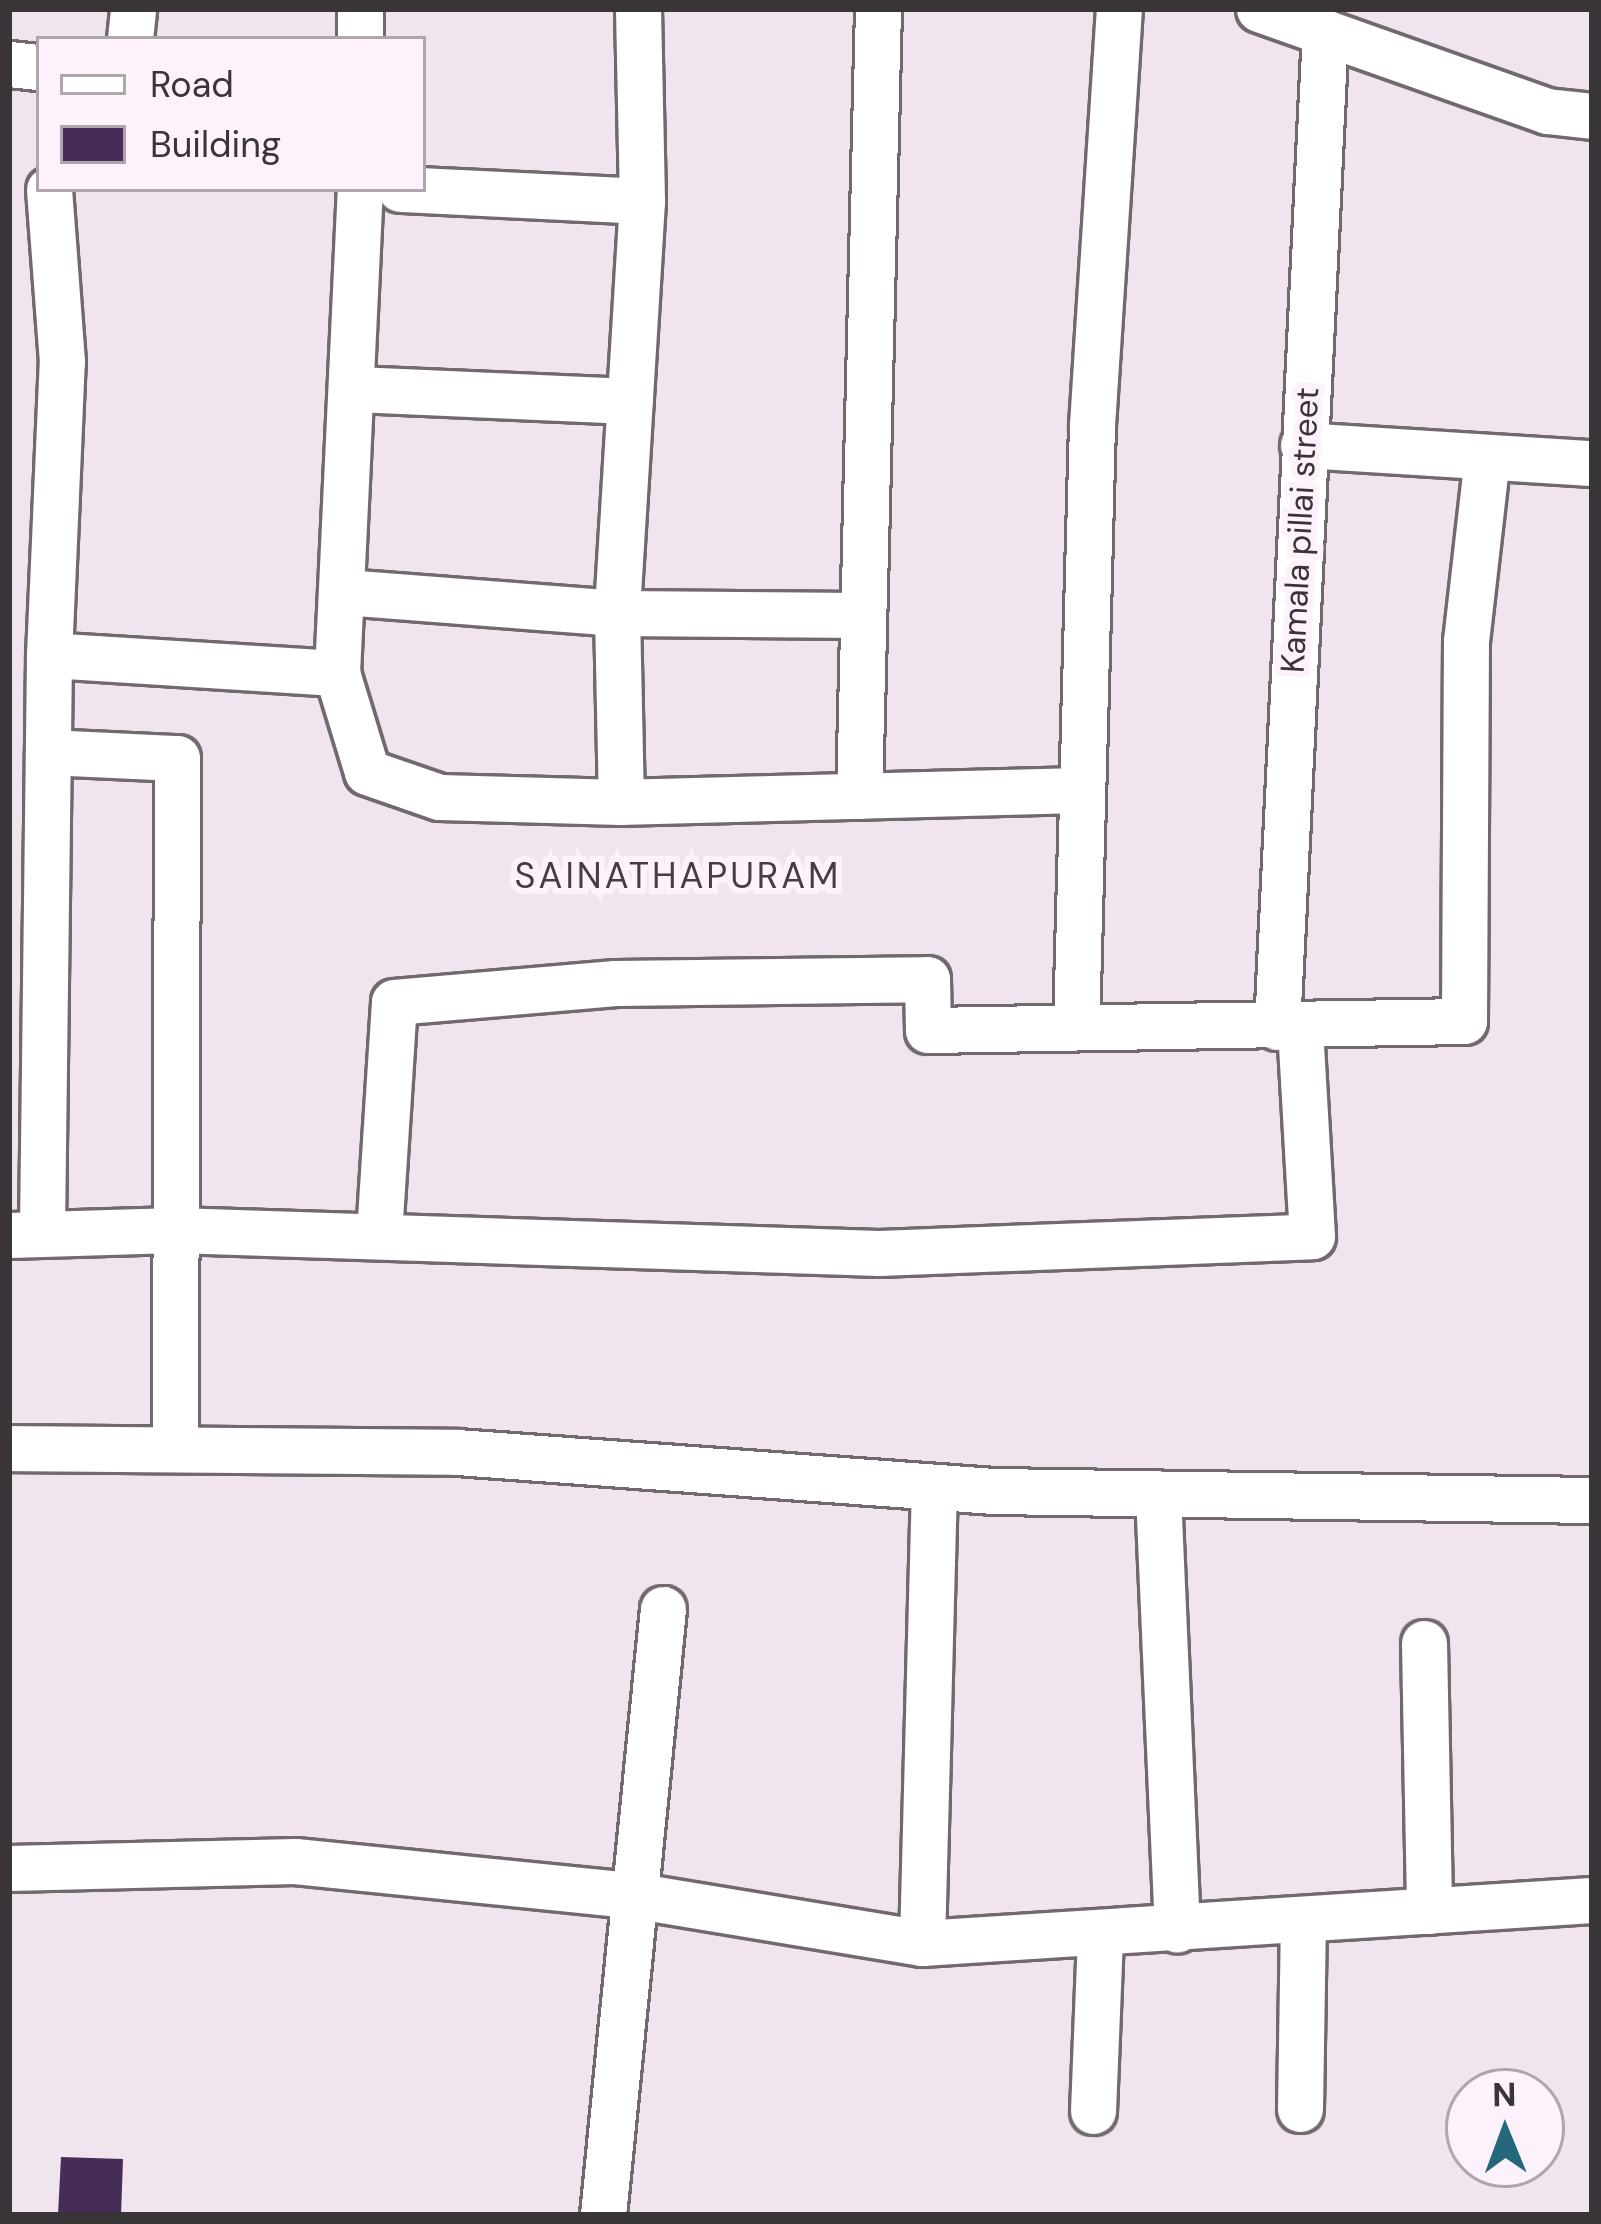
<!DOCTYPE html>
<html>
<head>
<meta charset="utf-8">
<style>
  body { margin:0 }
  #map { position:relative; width:1601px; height:2224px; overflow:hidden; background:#f0e4ee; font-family:"DM Sans",sans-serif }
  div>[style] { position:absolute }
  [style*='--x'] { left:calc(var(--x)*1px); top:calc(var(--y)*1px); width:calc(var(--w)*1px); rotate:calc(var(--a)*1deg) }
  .building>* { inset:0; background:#462d57 }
  .roads { filter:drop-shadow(3px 0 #726870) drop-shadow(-3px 0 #726870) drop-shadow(0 3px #726870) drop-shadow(0 -3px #726870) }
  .street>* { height:45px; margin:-22.5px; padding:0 22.5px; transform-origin:22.5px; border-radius:22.5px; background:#fff }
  span { translate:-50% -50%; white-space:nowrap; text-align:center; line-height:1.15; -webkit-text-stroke:12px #fdf1fb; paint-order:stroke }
  .street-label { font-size:33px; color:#383438 }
  .neighbourhood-label { font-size:36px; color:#453c44; letter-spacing:3px }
  .frame { position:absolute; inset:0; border:12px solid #383438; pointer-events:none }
  .legend { position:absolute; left:36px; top:36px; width:390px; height:156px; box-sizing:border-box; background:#fdf1fb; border:3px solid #aea5ad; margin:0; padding:15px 21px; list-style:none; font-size:36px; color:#383438 }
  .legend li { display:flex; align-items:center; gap:24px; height:60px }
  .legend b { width:60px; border:3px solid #aea5ad }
  .north { position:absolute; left:1445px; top:2068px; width:120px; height:120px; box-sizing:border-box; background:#fdf1fb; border:3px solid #aea5ad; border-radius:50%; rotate:359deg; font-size:33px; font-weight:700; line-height:48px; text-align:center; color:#383438 }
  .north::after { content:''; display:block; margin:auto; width:42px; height:54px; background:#26687b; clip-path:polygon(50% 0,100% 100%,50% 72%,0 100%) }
</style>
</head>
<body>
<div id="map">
  <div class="building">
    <i style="clip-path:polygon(61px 2157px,123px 2159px,121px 2215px,58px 2215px)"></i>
  </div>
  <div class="roads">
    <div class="street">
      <i style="--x:638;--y:9;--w:192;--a:88.8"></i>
      <i style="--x:642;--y:201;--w:413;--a:93.5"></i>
      <i style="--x:617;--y:613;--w:189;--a:88.8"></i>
      <i style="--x:621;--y:802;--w:456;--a:-1.5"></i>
      <i style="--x:1259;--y:9;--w:306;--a:19.5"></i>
      <i style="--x:1547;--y:111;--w:45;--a:6.3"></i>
      <i style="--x:130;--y:39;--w:30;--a:-84"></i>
      <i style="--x:360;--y:39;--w:30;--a:-90"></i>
      <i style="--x:9;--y:64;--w:30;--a:6"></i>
      <i style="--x:400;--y:189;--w:242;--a:2.8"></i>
      <i style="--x:355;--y:389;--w:275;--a:2.5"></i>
      <i style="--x:1303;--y:445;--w:290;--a:3.6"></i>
      <i style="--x:344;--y:592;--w:274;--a:4.4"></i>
      <i style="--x:617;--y:613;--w:241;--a:0.5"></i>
      <i style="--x:49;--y:655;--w:289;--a:3.6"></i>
      <i style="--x:337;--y:673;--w:485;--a:-87.3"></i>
      <i style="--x:337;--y:673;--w:103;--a:73.1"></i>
      <i style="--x:367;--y:772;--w:76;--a:19.1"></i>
      <i style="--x:439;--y:797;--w:182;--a:1.6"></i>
      <i style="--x:48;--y:752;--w:129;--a:2.7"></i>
      <i style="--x:177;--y:758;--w:691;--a:90.17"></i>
      <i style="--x:859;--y:796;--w:787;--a:-88.62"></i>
      <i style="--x:1076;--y:1027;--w:602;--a:-88.48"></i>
      <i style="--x:1092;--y:425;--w:417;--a:-86.3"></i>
      <i style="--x:1277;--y:1027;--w:996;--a:-87.24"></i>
      <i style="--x:42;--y:1230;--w:575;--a:-89.3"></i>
      <i style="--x:49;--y:655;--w:293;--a:-87.5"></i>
      <i style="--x:62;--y:362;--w:173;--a:-94.3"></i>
      <i style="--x:379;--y:1234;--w:232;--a:-86.3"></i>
      <i style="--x:394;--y:1002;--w:222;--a:-4.9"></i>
      <i style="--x:615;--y:983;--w:312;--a:-0.7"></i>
      <i style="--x:927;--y:979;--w:51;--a:88.9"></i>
      <i style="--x:928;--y:1030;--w:536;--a:-0.96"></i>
      <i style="--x:1464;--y:1021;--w:380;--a:-89.7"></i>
      <i style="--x:1466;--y:641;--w:184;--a:-83.5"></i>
      <i style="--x:9;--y:1235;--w:166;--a:-1.7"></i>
      <i style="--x:175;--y:1230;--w:704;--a:1.87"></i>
      <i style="--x:879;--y:1253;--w:433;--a:-2.2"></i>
      <i style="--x:1312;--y:1236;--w:210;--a:-93.3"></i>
      <i style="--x:9;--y:1448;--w:448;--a:0.5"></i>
      <i style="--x:457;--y:1452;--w:537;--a:4.16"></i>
      <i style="--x:993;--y:1491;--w:599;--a:0.86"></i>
      <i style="--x:1158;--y:1494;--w:436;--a:87.5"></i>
      <i style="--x:1424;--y:1643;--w:268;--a:88.9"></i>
      <i style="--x:9;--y:1868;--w:286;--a:-1.4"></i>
      <i style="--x:295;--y:1861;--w:339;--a:5.8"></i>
      <i style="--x:632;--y:1895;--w:294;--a:9.4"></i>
      <i style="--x:922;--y:1943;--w:671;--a:-3.67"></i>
      <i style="--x:922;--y:1943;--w:456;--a:-88.5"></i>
      <i style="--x:1300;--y:2109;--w:189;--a:-89.1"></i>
      <i style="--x:1093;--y:2111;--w:177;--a:-87.7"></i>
      <i style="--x:603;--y:2215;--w:609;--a:-84.35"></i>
    </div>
  </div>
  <div class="street-label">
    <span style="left:1300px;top:530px;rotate:-87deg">Kamala pillai street</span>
  </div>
  <div class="neighbourhood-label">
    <span style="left:678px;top:876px">SAINATHAPURAM</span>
  </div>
  <div class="frame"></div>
  <ul class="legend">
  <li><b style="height:15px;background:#fff"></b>Road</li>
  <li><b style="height:33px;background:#462d57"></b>Building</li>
  </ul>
  <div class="north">N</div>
</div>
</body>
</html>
